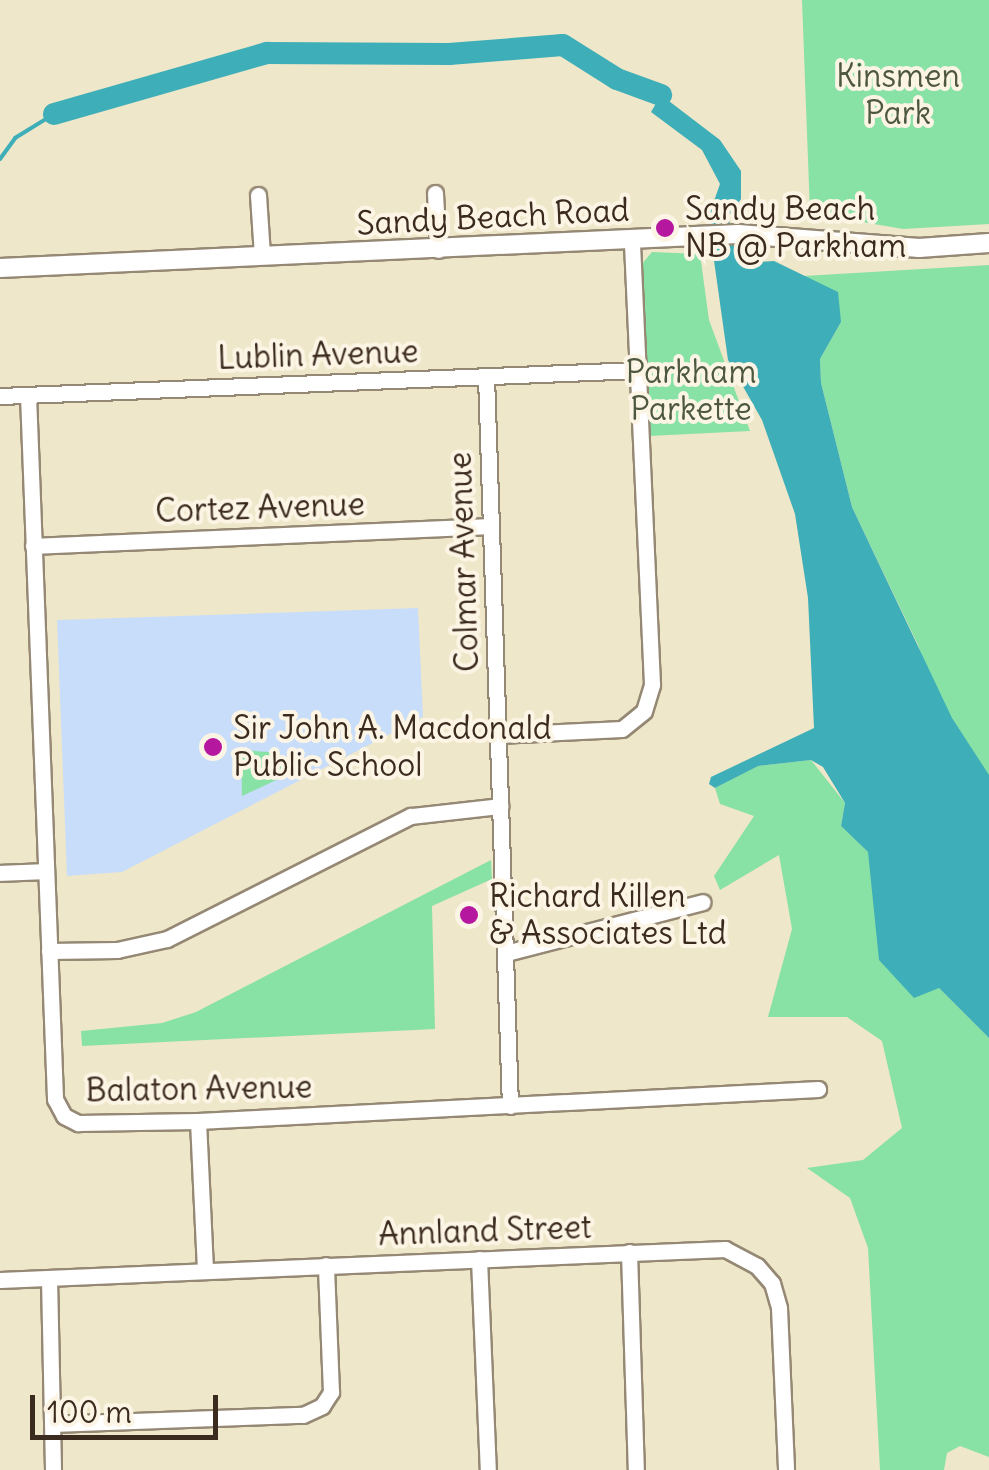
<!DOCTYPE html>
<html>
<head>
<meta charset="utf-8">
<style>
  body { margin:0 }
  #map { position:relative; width:989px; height:1470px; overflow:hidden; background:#efe7c9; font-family:Delius,sans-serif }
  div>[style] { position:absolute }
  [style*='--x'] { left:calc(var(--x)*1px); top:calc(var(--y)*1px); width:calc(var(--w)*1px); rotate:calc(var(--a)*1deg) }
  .built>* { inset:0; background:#c8ddf9 }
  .green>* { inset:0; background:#88e1a5 }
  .water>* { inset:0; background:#3eaeb8 }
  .stream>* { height:4px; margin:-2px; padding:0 2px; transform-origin:2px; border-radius:2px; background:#3eaeb8 }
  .river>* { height:22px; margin:-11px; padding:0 11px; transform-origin:11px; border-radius:11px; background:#3eaeb8 }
  .roads { filter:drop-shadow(2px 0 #958874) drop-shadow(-2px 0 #958874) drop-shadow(0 2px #958874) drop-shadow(0 -2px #958874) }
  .minor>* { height:15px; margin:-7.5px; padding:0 7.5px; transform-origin:7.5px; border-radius:7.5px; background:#fff }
  .tertiary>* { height:18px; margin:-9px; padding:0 9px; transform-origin:9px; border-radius:9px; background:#fff }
  .dots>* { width:28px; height:28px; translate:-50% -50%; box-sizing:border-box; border:5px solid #fcf5e5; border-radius:50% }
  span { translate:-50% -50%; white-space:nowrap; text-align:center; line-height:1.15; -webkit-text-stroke:8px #fcf5e5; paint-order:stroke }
  .park-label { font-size:32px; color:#4e5840 }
  .poi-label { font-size:32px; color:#3b2a1e }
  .left { translate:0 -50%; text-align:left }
  .street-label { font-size:32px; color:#3b2a1e }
  .scale { position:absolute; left:30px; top:1395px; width:188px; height:45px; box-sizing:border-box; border:5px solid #3b2a1e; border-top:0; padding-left:12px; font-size:30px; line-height:35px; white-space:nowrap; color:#3b2a1e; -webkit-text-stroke:8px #fcf5e5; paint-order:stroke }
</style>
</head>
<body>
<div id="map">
  <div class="built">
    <i style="clip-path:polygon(418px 608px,423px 717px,122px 872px,67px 876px,57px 620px)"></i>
  </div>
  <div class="green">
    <i style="clip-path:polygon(802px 0,989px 0,989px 224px,903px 229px,810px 213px)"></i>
    <i style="clip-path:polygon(652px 252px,700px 254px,709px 320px,750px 431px,649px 436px,641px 265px)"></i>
    <i style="clip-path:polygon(989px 265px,989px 794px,950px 736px,918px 645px,852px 507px,821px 383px,820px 359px,841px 322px,804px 276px)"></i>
    <i style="clip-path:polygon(241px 750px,269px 752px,289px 774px,242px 796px)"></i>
    <i style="clip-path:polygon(811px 760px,845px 803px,841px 826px,868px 852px,939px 988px,989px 1038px,989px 1457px,960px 1446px,947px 1453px,944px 1470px,880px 1470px,868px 1248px,850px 1198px,807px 1168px,863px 1160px,902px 1128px,882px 1041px,847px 1017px,768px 1017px,792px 929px,779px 855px,720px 890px,714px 876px,754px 816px,720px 804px,715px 788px,757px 766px)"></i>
    <i style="clip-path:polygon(491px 860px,492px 879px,432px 906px,435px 1029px,82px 1046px,81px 1031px,162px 1023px,196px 1012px)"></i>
  </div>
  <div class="water">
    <i style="clip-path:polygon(661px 95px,720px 140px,741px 171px,741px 199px,728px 217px,741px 263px,774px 261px,838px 292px,841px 322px,820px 359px,821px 383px,852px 507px,952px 718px,989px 775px,989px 1038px,939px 988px,914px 998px,879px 960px,868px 852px,841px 826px,845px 803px,823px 767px,811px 760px,758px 766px,715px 788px,709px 784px,711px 777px,814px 728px,808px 598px,795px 514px,762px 420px,728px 360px,708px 218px,720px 184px,702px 150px,651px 112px)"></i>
  </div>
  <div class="stream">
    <i style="--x:0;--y:159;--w:26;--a:-54"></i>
    <i style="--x:15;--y:138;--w:46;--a:-31.6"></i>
  </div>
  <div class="river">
    <i style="--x:54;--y:114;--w:222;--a:-16"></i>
    <i style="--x:267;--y:53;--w:182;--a:0.3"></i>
    <i style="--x:449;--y:54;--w:114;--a:-4.5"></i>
    <i style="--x:563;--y:45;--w:64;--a:32.2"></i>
    <i style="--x:617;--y:79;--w:47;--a:20"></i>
  </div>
  <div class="roads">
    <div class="minor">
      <i style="--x:435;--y:193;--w:57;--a:87"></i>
      <i style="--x:258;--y:195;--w:61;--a:86.2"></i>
      <i style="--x:486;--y:376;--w:730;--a:88.12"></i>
      <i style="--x:28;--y:395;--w:705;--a:87.8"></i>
      <i style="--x:55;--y:1099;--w:19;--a:62"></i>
      <i style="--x:64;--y:1116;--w:16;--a:27"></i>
      <i style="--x:78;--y:1123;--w:120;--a:-1"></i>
      <i style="--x:198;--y:1121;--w:621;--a:-2.95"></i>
      <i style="--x:0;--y:396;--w:639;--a:-2.33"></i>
      <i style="--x:33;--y:546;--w:457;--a:-2.5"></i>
      <i style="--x:498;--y:735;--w:124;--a:-2.8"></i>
      <i style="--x:622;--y:729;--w:28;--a:-39"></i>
      <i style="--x:644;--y:711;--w:28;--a:-73"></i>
      <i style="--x:652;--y:684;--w:443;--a:-92.6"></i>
      <i style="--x:0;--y:873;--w:46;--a:-2.5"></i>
      <i style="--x:49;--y:951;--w:68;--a:-0.8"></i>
      <i style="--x:117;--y:950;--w:51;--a:-12.4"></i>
      <i style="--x:167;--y:939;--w:273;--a:-26.8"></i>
      <i style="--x:411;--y:816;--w:90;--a:-6.4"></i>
      <i style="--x:506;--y:953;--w:203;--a:-14.5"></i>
      <i style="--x:198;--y:1121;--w:149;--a:87.3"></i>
      <i style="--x:629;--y:1252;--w:218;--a:88.2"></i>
      <i style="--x:479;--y:1259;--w:211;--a:87.6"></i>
      <i style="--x:49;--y:1278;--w:192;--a:88.8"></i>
      <i style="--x:0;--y:1280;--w:726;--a:-2.45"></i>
      <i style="--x:725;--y:1249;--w:36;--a:28"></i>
      <i style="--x:757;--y:1266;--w:23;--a:49"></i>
      <i style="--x:772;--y:1283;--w:26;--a:74"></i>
      <i style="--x:779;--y:1308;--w:162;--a:87.5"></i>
      <i style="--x:52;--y:1424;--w:251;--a:-2.1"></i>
      <i style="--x:303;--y:1415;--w:21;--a:-25"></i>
      <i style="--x:322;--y:1406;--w:17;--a:-57"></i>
      <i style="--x:331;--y:1392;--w:127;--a:-92.3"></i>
    </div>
    <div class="tertiary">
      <i style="--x:0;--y:268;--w:739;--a:-2.64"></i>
      <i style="--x:738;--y:234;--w:182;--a:4.4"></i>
      <i style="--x:919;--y:248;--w:70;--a:-4.1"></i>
    </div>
  </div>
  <div class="dots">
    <i style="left:665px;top:228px;background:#b5179e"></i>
    <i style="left:213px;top:747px;background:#b5179e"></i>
    <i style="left:469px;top:915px;background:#b5179e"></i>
  </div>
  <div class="park-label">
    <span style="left:898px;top:95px">Kinsmen<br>Park</span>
    <span style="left:691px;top:391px">Parkham<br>Parkette</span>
  </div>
  <div class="poi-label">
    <span class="left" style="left:685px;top:228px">Sandy Beach<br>NB @ Parkham</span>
    <span class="left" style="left:233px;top:747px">Sir John A. Macdonald<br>Public School</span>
    <span class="left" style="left:489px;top:915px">Richard Killen<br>&amp; Associates Ltd</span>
  </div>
  <div class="street-label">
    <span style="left:493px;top:217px;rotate:-3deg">Sandy Beach Road</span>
    <span style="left:318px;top:355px;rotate:-2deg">Lublin Avenue</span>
    <span style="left:260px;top:508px;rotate:-2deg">Cortez Avenue</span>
    <span style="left:464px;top:562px;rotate:-92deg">Colmar Avenue</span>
    <span style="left:199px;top:1089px;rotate:-1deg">Balaton Avenue</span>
    <span style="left:485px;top:1231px;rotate:-2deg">Annland Street</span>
  </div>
  <div class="scale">100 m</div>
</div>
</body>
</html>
